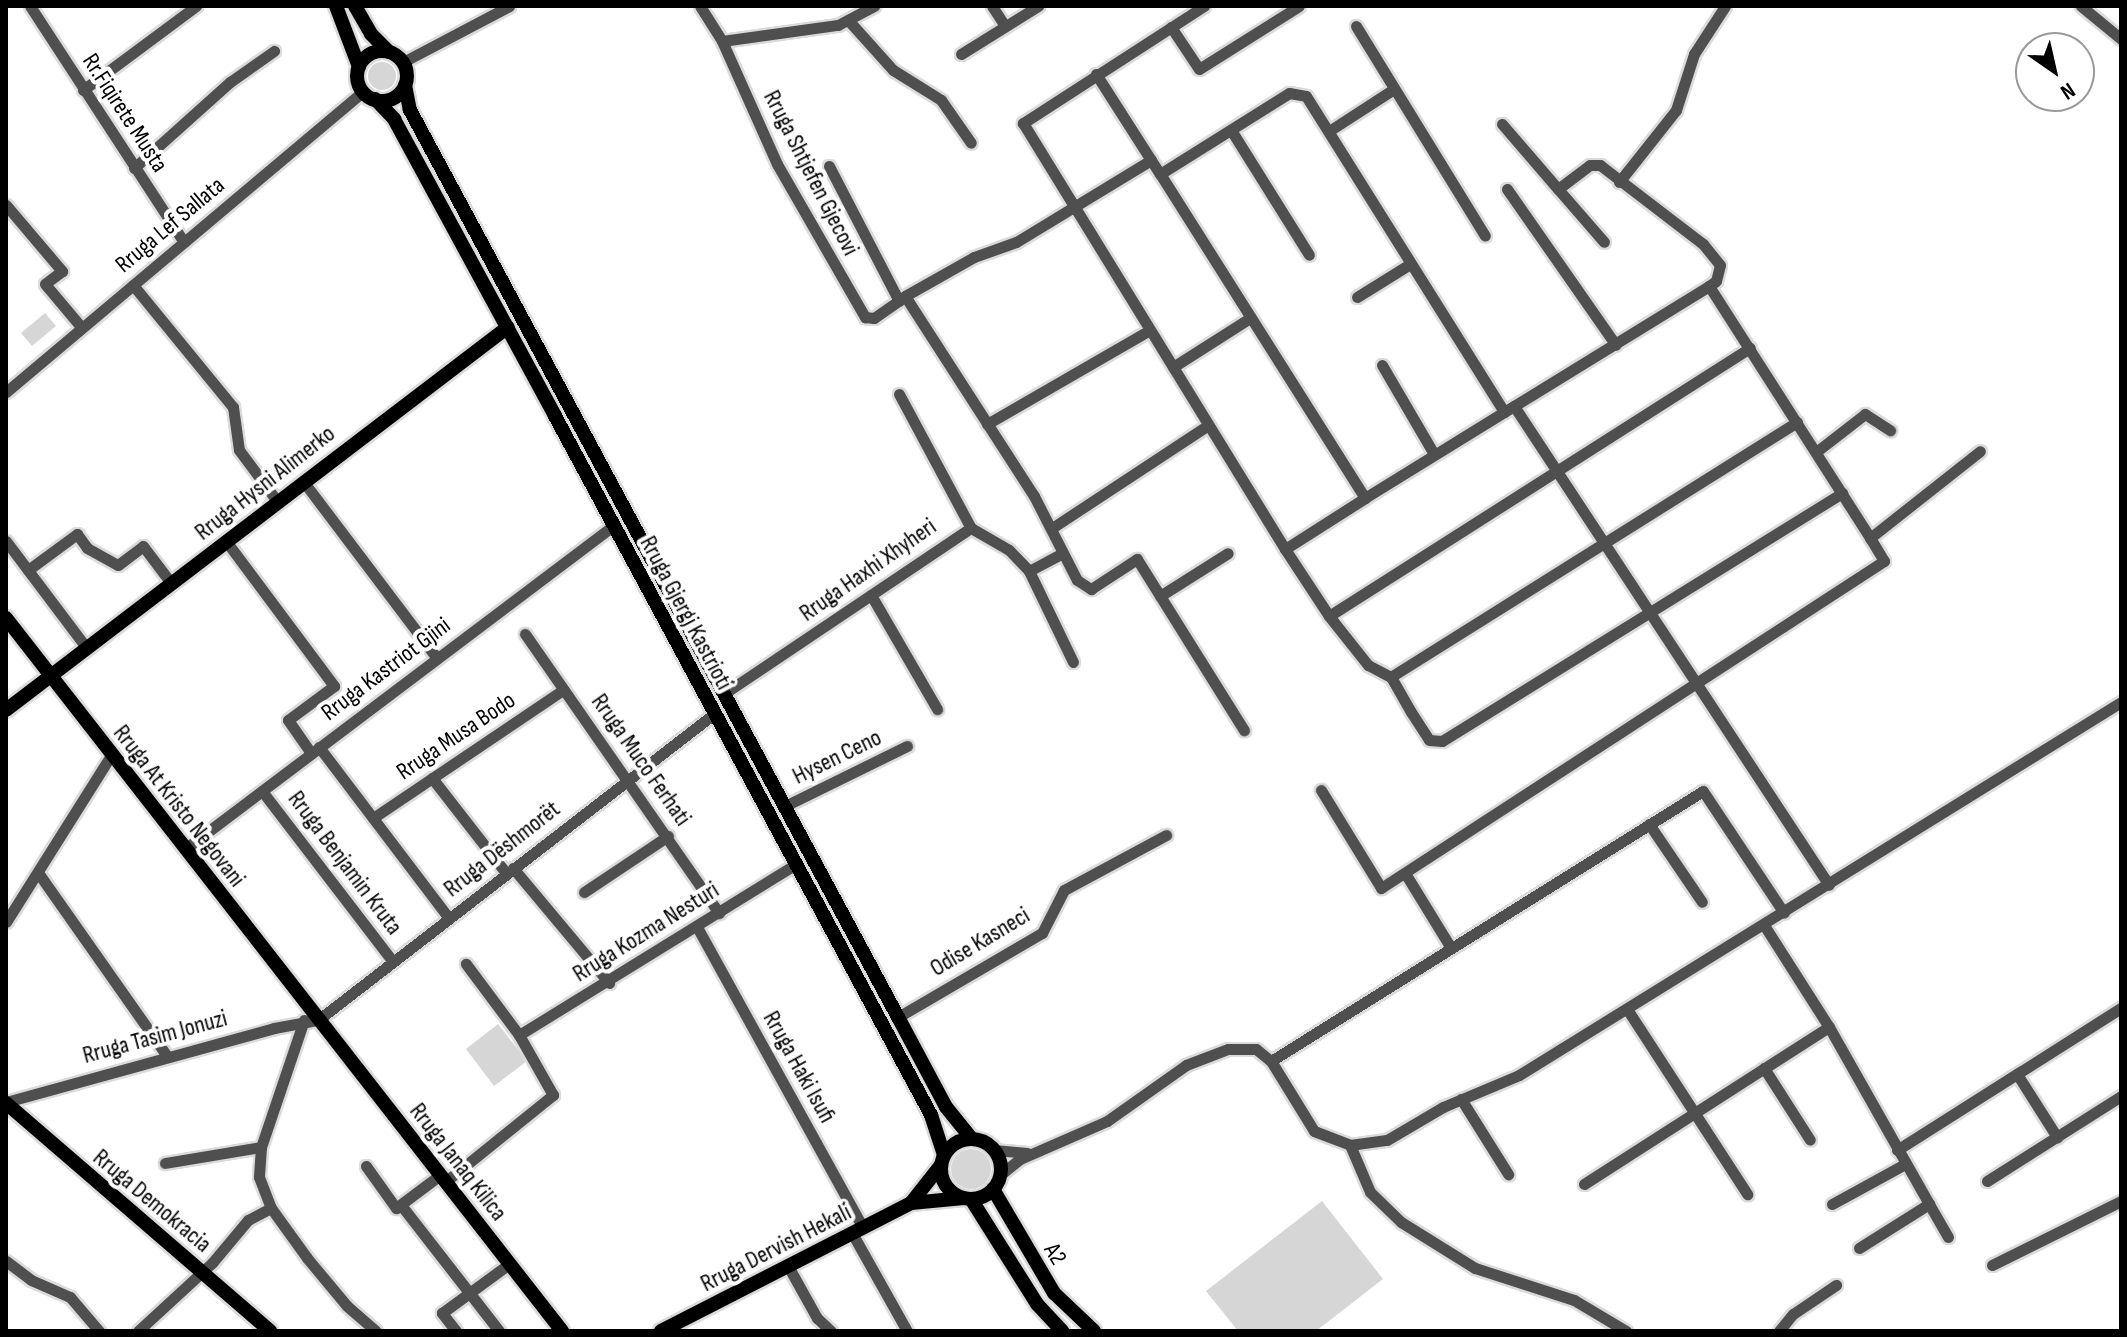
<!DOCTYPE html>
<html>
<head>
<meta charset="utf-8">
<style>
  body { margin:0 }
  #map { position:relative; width:2127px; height:1337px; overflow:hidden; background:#fff; font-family:"Sofia Sans Condensed",sans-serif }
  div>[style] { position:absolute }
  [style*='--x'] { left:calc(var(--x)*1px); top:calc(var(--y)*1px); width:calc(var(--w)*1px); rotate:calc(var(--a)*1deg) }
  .green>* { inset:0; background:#d6d6d6 }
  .round { border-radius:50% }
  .roads { filter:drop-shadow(2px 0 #dbdbdb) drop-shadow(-2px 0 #dbdbdb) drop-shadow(0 2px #dbdbdb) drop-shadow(0 -2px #dbdbdb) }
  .minor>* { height:11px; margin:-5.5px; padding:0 5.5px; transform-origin:5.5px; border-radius:5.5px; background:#4f4f4f }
  .major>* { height:14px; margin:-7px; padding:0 7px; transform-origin:7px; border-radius:7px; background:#000 }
  .major>.ring { margin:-7px; padding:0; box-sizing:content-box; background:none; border:14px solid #000; border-radius:50% }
  span { translate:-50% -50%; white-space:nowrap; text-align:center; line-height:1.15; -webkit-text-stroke:8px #fff; paint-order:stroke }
  .street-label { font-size:24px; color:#000 }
  .frame { position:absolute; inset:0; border:8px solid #000; pointer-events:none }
  .north { position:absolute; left:2015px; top:32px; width:80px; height:80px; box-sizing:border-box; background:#fff; border:2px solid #999; border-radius:50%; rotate:146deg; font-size:22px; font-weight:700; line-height:32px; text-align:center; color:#000 }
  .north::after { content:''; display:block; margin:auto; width:28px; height:36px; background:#000; clip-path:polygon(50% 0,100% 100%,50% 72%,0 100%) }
</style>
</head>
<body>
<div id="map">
  <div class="green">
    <i class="round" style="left:368px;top:62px;width:28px;height:28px"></i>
    <i style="clip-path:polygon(45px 313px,56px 326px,32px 346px,21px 333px)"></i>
    <i style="clip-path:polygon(498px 1024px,527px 1061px,494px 1086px,466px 1049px)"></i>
    <i class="round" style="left:951px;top:1149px;width:40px;height:40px"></i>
    <i style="clip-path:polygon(1322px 1201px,1383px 1279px,1316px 1331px,1238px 1331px,1206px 1291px)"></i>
  </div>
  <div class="roads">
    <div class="minor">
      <i style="--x:30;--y:6;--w:282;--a:56.9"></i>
      <i style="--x:700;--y:6;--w:41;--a:57.8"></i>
      <i style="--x:722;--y:41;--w:135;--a:65.9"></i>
      <i style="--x:777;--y:164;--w:177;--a:60.1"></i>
      <i style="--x:865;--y:317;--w:9;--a:6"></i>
      <i style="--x:874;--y:318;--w:38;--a:-35"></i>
      <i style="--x:992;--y:6;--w:24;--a:57"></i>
      <i style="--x:1204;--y:6;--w:216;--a:147.1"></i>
      <i style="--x:1023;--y:123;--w:500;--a:58.41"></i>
      <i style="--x:2081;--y:6;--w:52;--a:39.5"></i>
      <i style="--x:849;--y:21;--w:66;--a:48.1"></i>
      <i style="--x:893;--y:70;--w:57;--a:32"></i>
      <i style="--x:941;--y:100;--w:52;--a:55.1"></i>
      <i style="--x:1356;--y:26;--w:246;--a:58.4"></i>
      <i style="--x:1171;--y:27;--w:50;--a:56.3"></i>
      <i style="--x:1199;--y:69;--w:118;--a:-32.2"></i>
      <i style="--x:722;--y:41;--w:117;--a:-7.9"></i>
      <i style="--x:838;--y:25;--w:41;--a:-27.8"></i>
      <i style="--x:961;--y:54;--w:91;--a:-31.9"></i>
      <i style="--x:403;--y:62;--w:120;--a:-27.8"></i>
      <i style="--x:1096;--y:74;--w:102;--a:57.4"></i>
      <i style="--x:83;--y:90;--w:141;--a:-36.6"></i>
      <i style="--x:1502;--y:124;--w:86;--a:49.3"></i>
      <i style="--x:1558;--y:189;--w:40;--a:-37"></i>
      <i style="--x:1590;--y:165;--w:10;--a:0"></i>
      <i style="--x:1600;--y:165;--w:130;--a:37.5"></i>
      <i style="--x:1703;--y:244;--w:27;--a:51"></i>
      <i style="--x:1720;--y:265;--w:16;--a:104"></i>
      <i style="--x:1716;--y:281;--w:9;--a:144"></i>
      <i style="--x:1231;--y:130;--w:147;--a:58"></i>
      <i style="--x:1329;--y:131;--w:77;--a:-32.9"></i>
      <i style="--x:829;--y:166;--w:152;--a:62.6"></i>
      <i style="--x:134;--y:168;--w:129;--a:-41.9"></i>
      <i style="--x:230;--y:82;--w:54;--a:-35.2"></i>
      <i style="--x:1160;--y:174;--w:17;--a:-123"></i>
      <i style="--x:1151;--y:160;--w:158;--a:148.7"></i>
      <i style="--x:1016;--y:242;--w:45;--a:160.3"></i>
      <i style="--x:974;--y:257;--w:79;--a:150.5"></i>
      <i style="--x:905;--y:296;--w:238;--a:57.2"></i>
      <i style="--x:1034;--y:496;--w:94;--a:62.9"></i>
      <i style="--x:1077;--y:580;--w:17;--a:33"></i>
      <i style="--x:1091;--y:589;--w:55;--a:-33.1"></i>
      <i style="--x:1137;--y:559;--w:202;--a:58"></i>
      <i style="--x:1619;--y:182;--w:92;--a:-51.6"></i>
      <i style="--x:1676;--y:110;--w:59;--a:-72.2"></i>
      <i style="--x:1694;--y:54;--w:57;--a:-57.1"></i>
      <i style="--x:1507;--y:189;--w:190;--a:55.1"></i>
      <i style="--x:1558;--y:189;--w:70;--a:49"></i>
      <i style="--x:6;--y:205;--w:87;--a:49.7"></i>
      <i style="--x:62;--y:271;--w:21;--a:143"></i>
      <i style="--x:45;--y:284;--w:57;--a:49.9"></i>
      <i style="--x:133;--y:285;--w:158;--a:50.7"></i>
      <i style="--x:233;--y:407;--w:43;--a:82.1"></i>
      <i style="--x:239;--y:450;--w:64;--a:53.3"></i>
      <i style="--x:1357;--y:297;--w:62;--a:-31.9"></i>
      <i style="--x:1382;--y:365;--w:103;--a:59.7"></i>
      <i style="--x:1173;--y:367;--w:91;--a:-32.5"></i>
      <i style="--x:6;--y:392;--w:467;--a:-40.1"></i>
      <i style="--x:899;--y:394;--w:152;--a:61.8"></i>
      <i style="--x:1514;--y:406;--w:229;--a:-31.6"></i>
      <i style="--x:1709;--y:286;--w:299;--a:57.4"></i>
      <i style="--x:1504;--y:412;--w:163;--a:148.3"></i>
      <i style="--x:1365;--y:498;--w:383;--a:-122.3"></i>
      <i style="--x:1160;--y:174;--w:152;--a:-32.1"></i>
      <i style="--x:1289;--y:93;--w:17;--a:10"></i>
      <i style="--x:1306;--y:96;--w:373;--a:57.9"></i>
      <i style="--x:1504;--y:412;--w:12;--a:-31"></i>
      <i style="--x:1514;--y:406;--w:573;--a:56.67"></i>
      <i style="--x:1797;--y:422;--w:479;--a:147.9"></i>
      <i style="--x:1391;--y:677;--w:40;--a:60.3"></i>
      <i style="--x:1411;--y:712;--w:33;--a:57"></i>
      <i style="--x:1429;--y:740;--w:13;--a:4"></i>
      <i style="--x:1442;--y:741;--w:471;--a:-31.8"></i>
      <i style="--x:987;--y:424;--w:188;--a:-30"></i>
      <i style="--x:1816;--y:452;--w:62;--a:-37.8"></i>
      <i style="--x:1865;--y:414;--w:30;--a:33"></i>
      <i style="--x:303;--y:481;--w:222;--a:52.9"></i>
      <i style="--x:1365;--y:498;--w:95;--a:147.5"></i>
      <i style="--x:1285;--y:549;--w:80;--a:56.7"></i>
      <i style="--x:1329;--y:616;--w:499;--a:-32.5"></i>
      <i style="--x:1052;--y:528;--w:187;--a:-33.4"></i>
      <i style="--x:6;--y:541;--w:133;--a:53"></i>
      <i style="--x:226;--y:541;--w:181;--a:53.3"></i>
      <i style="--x:334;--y:686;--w:57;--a:143.5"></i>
      <i style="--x:288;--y:720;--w:40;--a:55.1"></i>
      <i style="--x:28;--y:570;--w:61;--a:-36.3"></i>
      <i style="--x:77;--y:534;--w:17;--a:54"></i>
      <i style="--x:87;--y:548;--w:35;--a:29"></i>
      <i style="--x:118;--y:565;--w:31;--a:-37"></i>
      <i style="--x:143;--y:546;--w:46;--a:52.9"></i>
      <i style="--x:1029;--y:571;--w:38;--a:-28"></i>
      <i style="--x:871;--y:595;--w:132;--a:59.9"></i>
      <i style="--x:1160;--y:596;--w:80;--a:-32.3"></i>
      <i style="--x:1329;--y:616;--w:63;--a:51.5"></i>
      <i style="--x:1368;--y:665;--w:26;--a:28"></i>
      <i style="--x:525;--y:634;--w:340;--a:55.2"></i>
      <i style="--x:725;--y:693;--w:296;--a:-33.9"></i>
      <i style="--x:971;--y:528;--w:44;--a:30.1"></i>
      <i style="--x:1009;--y:550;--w:29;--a:46"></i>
      <i style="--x:1029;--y:571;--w:101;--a:64.2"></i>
      <i style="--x:319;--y:747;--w:215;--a:52.8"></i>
      <i style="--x:432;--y:778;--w:120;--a:52.1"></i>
      <i style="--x:1321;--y:790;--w:115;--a:58.5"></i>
      <i style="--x:1381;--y:888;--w:600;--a:-33.03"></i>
      <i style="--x:1884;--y:561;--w:27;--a:-121"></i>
      <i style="--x:1870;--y:538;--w:140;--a:-38.3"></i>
      <i style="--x:262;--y:791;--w:215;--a:52.5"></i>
      <i style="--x:785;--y:806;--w:136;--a:-26.2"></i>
      <i style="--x:373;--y:818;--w:229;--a:-34"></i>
      <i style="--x:1649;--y:824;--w:94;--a:55.8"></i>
      <i style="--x:185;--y:849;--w:538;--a:-37.06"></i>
      <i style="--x:513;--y:868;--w:150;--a:50.1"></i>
      <i style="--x:1405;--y:873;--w:88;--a:58.5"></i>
      <i style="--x:39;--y:874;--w:223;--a:54.9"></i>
      <i style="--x:584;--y:892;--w:101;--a:-33.7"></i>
      <i style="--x:6;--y:922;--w:199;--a:-57.8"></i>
      <i style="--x:1764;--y:925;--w:121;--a:57.5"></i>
      <i style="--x:1829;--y:1027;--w:203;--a:60.5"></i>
      <i style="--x:697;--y:927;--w:344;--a:61.1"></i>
      <i style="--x:1627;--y:1009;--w:221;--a:57"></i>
      <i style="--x:898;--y:1017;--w:167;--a:-30.3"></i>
      <i style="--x:1042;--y:933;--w:48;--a:-62.9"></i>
      <i style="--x:1064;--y:890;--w:116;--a:-28.3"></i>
      <i style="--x:304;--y:1020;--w:134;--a:108.7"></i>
      <i style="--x:261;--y:1147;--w:30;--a:94"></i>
      <i style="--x:259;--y:1177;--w:33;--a:69"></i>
      <i style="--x:271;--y:1208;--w:62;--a:54.2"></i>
      <i style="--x:307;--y:1258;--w:62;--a:50.2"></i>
      <i style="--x:347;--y:1306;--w:38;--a:41"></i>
      <i style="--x:519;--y:1035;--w:326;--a:-31.7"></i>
      <i style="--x:1271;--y:1061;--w:509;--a:-32.01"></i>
      <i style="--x:1703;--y:791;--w:146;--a:56.4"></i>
      <i style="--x:1764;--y:1068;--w:85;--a:57.4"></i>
      <i style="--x:2017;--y:1074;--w:75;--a:57.6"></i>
      <i style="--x:1461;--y:1099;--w:89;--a:57.9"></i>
      <i style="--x:6;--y:1102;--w:278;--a:-15.4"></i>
      <i style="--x:274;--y:1028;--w:45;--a:-10.3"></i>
      <i style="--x:318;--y:1020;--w:502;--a:-37.71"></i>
      <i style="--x:1350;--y:1145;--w:37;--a:-8"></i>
      <i style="--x:1387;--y:1140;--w:65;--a:-30.5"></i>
      <i style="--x:1443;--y:1107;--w:82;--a:-22.8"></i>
      <i style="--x:1519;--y:1075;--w:708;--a:-31.78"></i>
      <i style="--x:994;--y:1150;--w:33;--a:5"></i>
      <i style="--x:1897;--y:1150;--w:265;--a:-32.4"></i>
      <i style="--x:165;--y:1163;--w:97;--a:-9.5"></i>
      <i style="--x:366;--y:1166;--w:52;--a:54.5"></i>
      <i style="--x:396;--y:1208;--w:55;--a:-36.9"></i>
      <i style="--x:1000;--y:1175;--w:26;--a:-39"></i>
      <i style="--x:1020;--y:1159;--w:95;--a:-23.6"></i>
      <i style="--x:1107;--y:1121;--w:97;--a:-35.3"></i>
      <i style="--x:1186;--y:1065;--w:45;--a:-20.9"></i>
      <i style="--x:1228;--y:1049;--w:28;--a:0"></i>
      <i style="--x:1256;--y:1049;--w:19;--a:39"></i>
      <i style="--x:1271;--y:1061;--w:82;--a:58.4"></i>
      <i style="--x:1314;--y:1131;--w:39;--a:21"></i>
      <i style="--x:1350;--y:1145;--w:51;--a:66.9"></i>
      <i style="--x:1370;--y:1192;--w:43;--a:44.1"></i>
      <i style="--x:1401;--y:1222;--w:87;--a:31.9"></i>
      <i style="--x:1475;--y:1268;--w:104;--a:17.9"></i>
      <i style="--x:1574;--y:1300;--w:61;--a:30.8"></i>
      <i style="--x:1987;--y:1181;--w:159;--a:-32.4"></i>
      <i style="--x:445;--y:1182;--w:139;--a:-38.9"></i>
      <i style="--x:553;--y:1095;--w:69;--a:-119.5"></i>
      <i style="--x:519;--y:1035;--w:89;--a:-126.7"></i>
      <i style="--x:1584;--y:1184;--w:291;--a:-32.7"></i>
      <i style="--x:1832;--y:1204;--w:83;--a:-28.7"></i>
      <i style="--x:401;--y:1205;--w:160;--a:52.1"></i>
      <i style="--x:852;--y:1233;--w:112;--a:60.7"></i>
      <i style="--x:1859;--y:1248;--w:83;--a:-32.2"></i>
      <i style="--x:1929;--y:1204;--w:38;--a:60"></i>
      <i style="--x:6;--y:1261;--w:31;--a:37"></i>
      <i style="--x:31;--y:1280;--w:43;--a:23.6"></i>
      <i style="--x:70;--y:1297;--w:45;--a:49.5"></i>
      <i style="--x:1992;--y:1265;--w:144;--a:-26.4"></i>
      <i style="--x:788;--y:1266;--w:60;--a:60.9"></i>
      <i style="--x:817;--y:1318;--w:19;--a:43"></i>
      <i style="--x:138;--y:1331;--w:100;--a:-42.6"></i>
      <i style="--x:212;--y:1263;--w:56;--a:-50.1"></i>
      <i style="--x:248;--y:1220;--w:26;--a:-28"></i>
      <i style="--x:456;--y:1331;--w:23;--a:-128"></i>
      <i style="--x:442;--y:1313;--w:83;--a:-36.2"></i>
      <i style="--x:1779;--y:1331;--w:22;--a:-51"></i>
      <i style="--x:1793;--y:1314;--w:52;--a:-34"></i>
    </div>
    <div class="major">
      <i style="--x:336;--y:6;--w:65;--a:69.3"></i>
      <i style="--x:355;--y:6;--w:32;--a:60"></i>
      <i style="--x:371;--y:34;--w:25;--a:45"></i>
      <i class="ring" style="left:357px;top:51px;width:36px;height:36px"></i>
      <i style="--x:405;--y:85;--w:25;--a:79"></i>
      <i style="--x:410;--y:110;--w:1030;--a:61.72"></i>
      <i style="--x:898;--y:1017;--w:102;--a:61.9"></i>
      <i style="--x:946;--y:1107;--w:41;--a:50.9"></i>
      <i style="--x:375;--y:99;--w:28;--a:46"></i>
      <i style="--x:394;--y:119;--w:338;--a:61.5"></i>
      <i style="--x:555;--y:416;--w:794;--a:61.72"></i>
      <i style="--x:931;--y:1115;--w:42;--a:72"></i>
      <i style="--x:6;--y:618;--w:904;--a:52.05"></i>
      <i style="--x:6;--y:710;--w:631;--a:-37.34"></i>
      <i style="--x:6;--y:1103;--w:349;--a:40.8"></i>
      <i class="ring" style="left:941px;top:1139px;width:46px;height:46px"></i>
      <i style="--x:993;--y:1189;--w:121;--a:59.6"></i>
      <i style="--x:1054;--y:1293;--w:55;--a:43.5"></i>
      <i style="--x:971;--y:1199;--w:124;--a:57.8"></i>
      <i style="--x:1037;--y:1304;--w:37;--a:47"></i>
      <i style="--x:911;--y:1203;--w:48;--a:-51.7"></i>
      <i style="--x:661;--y:1331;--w:281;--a:-27.1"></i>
      <i style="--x:911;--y:1203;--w:53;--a:-5.4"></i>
    </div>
  </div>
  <div class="street-label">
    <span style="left:125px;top:113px;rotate:57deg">Rr.Fiqirete Musta</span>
    <span style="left:811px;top:173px;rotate:63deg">Rruga Shtjefen Gjecovi</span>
    <span style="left:170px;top:225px;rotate:-40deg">Rruga Lef Sallata</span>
    <span style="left:265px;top:483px;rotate:-38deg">Rruga Hysni Alimerko</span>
    <span style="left:868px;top:570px;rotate:-35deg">Rruga Haxhi Xhyheri</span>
    <span style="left:686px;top:613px;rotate:62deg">Rruga Gjergj Kastrioti</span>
    <span style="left:386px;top:669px;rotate:-37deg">Rruga Kastriot Gjini</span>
    <span style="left:456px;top:736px;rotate:-34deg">Rruga Musa Bodo</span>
    <span style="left:837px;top:757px;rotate:-26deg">Hysen Ceno</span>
    <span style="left:641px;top:760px;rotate:55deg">Rruga Muco Ferhati</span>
    <span style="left:179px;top:806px;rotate:52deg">Rruga At Kristo Negovani</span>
    <span style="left:502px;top:849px;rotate:-38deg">Rruga Dëshmorët</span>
    <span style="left:345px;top:863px;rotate:53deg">Rruga Benjamin Kruta</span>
    <span style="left:646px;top:932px;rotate:-32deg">Rruga Kozma Nesturi</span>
    <span style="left:980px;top:942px;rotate:-31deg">Odise Kasneci</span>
    <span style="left:155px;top:1037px;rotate:-15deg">Rruga Tasim Jonuzi</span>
    <span style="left:799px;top:1067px;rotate:61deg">Rruga Haki Isufi</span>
    <span style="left:458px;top:1162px;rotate:52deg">Rruga Janaq Kilica</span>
    <span style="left:152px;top:1201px;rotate:40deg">Rruga Demokracia</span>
    <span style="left:776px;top:1248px;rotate:-27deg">Rruga Dervish Hekali</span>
    <span style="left:1055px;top:1254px;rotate:59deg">A2</span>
  </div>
  <div class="frame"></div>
  <div class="north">N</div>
</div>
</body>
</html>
